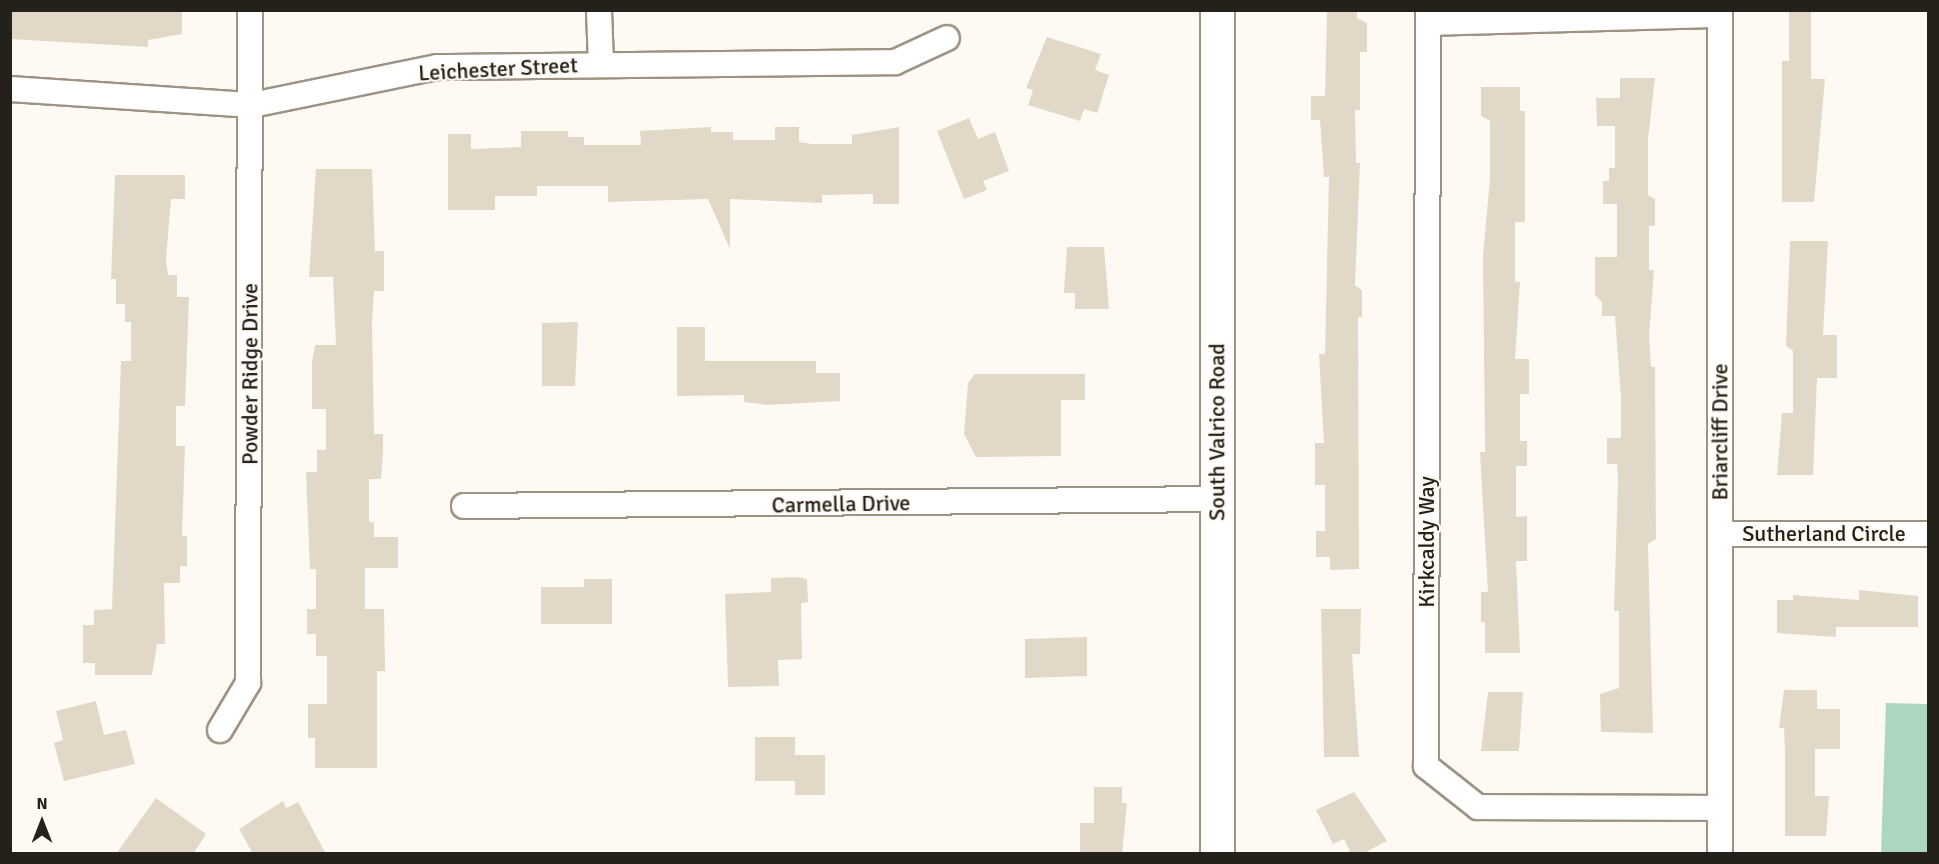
<!DOCTYPE html>
<html>
<head>
<meta charset="utf-8">
<style>
  body { margin:0 }
  #map { position:relative; width:1939px; height:864px; overflow:hidden; background:#fefaf3; font-family:Signika,sans-serif }
  div>[style] { position:absolute }
  [style*='--x'] { left:calc(var(--x)*1px); top:calc(var(--y)*1px); width:calc(var(--w)*1px); rotate:calc(var(--a)*1deg) }
  .green>* { inset:0; background:#acd6c0 }
  .building>* { inset:0; background:#e2d8c7 }
  .roads { filter:drop-shadow(2px 0 #9c9383) drop-shadow(-2px 0 #9c9383) drop-shadow(0 2px #9c9383) drop-shadow(0 -2px #9c9383) }
  .street>* { height:24px; margin:-12px; padding:0 12px; transform-origin:12px; border-radius:12px; background:#fff }
  .secondary>* { height:33px; margin:-16.5px; padding:0 16.5px; transform-origin:16.5px; border-radius:16.5px; background:#fff }
  span { translate:-50% -50%; white-space:nowrap; text-align:center; line-height:1.15; -webkit-text-stroke:4.5px #fefaf3; paint-order:stroke }
  .street-label { font-size:22px; color:#24211a }
  .frame { position:absolute; inset:0; border:12px solid #24211a; pointer-events:none }
  .north { position:absolute; left:12px; top:792px; width:60px; height:60px; -webkit-text-stroke:4px #fefaf3; paint-order:stroke; rotate:0deg; font-size:16px; font-weight:700; line-height:24px; text-align:center; color:#24211a }
  .north::after { content:''; display:block; margin:auto; width:21px; height:27px; background:#24211a; clip-path:polygon(50% 0,100% 100%,50% 72%,0 100%) }
</style>
</head>
<body>
<div id="map">
  <div class="green">
    <i style="clip-path:polygon(1886px 703px,1928px 704px,1928px 853px,1881px 853px)"></i>
  </div>
  <div class="building">
    <i style="clip-path:polygon(10px 10px,182px 10px,182px 34px,148px 40px,148px 47px,10px 39px)"></i>
    <i style="clip-path:polygon(1327px 10px,1357px 10px,1357px 18px,1367px 23px,1367px 52px,1360px 52px,1360px 110px,1355px 110px,1356px 163px,1360px 163px,1355px 285px,1362px 290px,1362px 317px,1358px 317px,1359px 569px,1330px 570px,1330px 557px,1316px 557px,1316px 531px,1325px 531px,1325px 485px,1315px 485px,1315px 443px,1324px 443px,1319px 354px,1325px 354px,1329px 177px,1324px 177px,1320px 120px,1311px 120px,1311px 96px,1325px 96px)"></i>
    <i style="clip-path:polygon(1789px 10px,1811px 10px,1811px 79px,1825px 79px,1814px 202px,1782px 202px,1782px 61px,1789px 61px)"></i>
    <i style="clip-path:polygon(1047px 37px,1101px 54px,1095px 70px,1109px 75px,1097px 113px,1084px 109px,1080px 121px,1028px 105px,1033px 90px,1026px 88px)"></i>
    <i style="clip-path:polygon(1620px 78px,1655px 78px,1648px 139px,1648px 195px,1655px 199px,1655px 226px,1649px 226px,1649px 270px,1654px 270px,1649px 337px,1651px 367px,1655px 367px,1656px 539px,1648px 544px,1653px 733px,1601px 732px,1600px 694px,1619px 688px,1619px 611px,1614px 611px,1618px 481px,1617px 464px,1607px 464px,1607px 438px,1621px 438px,1621px 398px,1615px 316px,1602px 316px,1602px 302px,1595px 295px,1595px 257px,1617px 257px,1617px 204px,1603px 204px,1603px 181px,1609px 181px,1609px 168px,1615px 168px,1615px 126px,1597px 126px,1596px 98px,1620px 98px)"></i>
    <i style="clip-path:polygon(1481px 87px,1520px 87px,1520px 111px,1525px 111px,1525px 222px,1515px 222px,1515px 282px,1520px 282px,1515px 359px,1529px 359px,1529px 394px,1520px 394px,1520px 441px,1527px 441px,1527px 466px,1516px 466px,1516px 517px,1527px 516px,1527px 561px,1516px 561px,1520px 653px,1485px 653px,1485px 622px,1481px 622px,1481px 592px,1488px 592px,1480px 452px,1485px 452px,1483px 256px,1490px 178px,1490px 121px,1481px 116px)"></i>
    <i style="clip-path:polygon(969px 118px,978px 139px,995px 132px,1009px 171px,983px 181px,987px 190px,964px 199px,937px 131px)"></i>
    <i style="clip-path:polygon(711px 127px,711px 132px,733px 132px,733px 140px,775px 140px,775px 127px,799px 127px,799px 142px,812px 144px,852px 144px,852px 135px,899px 127px,899px 204px,873px 204px,873px 194px,822px 195px,822px 203px,730px 199px,730px 249px,708px 199px,608px 202px,608px 186px,537px 186px,537px 196px,495px 196px,495px 210px,448px 210px,448px 134px,471px 134px,471px 149px,521px 147px,521px 131px,568px 131px,568px 137px,584px 137px,584px 145px,641px 145px,640px 131px)"></i>
    <i style="clip-path:polygon(316px 169px,372px 169px,375px 251px,384px 251px,384px 291px,374px 291px,372px 322px,374px 434px,383px 434px,383px 454px,381px 479px,369px 479px,369px 522px,374px 522px,374px 537px,398px 537px,398px 568px,365px 568px,365px 609px,384px 609px,385px 671px,377px 671px,377px 768px,315px 768px,315px 738px,308px 738px,308px 704px,327px 704px,327px 656px,316px 656px,316px 634px,307px 634px,307px 609px,316px 609px,316px 569px,310px 569px,306px 472px,317px 472px,317px 450px,326px 450px,326px 409px,312px 409px,312px 362px,315px 345px,336px 345px,333px 277px,309px 277px)"></i>
    <i style="clip-path:polygon(115px 175px,185px 175px,185px 199px,171px 199px,166px 259px,168px 275px,177px 275px,177px 297px,189px 297px,185px 406px,176px 406px,176px 446px,185px 446px,182px 536px,187px 536px,187px 566px,180px 566px,180px 583px,164px 583px,165px 644px,157px 644px,152px 675px,95px 675px,95px 663px,83px 663px,83px 625px,94px 625px,94px 610px,112px 609px,121px 361px,131px 361px,131px 322px,125px 322px,125px 304px,116px 304px,116px 279px,111px 279px)"></i>
    <i style="clip-path:polygon(1790px 241px,1828px 241px,1823px 335px,1837px 335px,1837px 378px,1817px 378px,1813px 475px,1777px 475px,1782px 413px,1793px 413px,1793px 351px,1786px 346px)"></i>
    <i style="clip-path:polygon(1067px 247px,1104px 247px,1109px 309px,1075px 309px,1075px 293px,1064px 293px)"></i>
    <i style="clip-path:polygon(578px 322px,575px 386px,542px 386px,542px 323px)"></i>
    <i style="clip-path:polygon(677px 327px,705px 327px,705px 361px,816px 361px,816px 373px,840px 373px,840px 401px,767px 405px,744px 402px,744px 395px,677px 396px)"></i>
    <i style="clip-path:polygon(975px 374px,1085px 374px,1085px 400px,1061px 400px,1061px 456px,976px 457px,964px 434px,968px 383px)"></i>
    <i style="clip-path:polygon(796px 577px,807px 579px,808px 602px,801px 603px,802px 659px,778px 660px,779px 686px,728px 687px,725px 594px,771px 592px,771px 578px)"></i>
    <i style="clip-path:polygon(584px 579px,612px 579px,612px 624px,541px 624px,541px 587px,584px 587px)"></i>
    <i style="clip-path:polygon(1859px 590px,1918px 596px,1918px 627px,1836px 627px,1836px 637px,1777px 633px,1777px 600px,1793px 600px,1793px 595px,1859px 600px)"></i>
    <i style="clip-path:polygon(1321px 609px,1361px 609px,1360px 654px,1352px 654px,1359px 757px,1324px 757px)"></i>
    <i style="clip-path:polygon(1087px 637px,1087px 676px,1025px 678px,1025px 639px)"></i>
    <i style="clip-path:polygon(1784px 690px,1817px 690px,1817px 709px,1840px 709px,1840px 749px,1815px 749px,1815px 796px,1829px 796px,1826px 836px,1785px 836px,1785px 749px,1784px 728px,1779px 728px)"></i>
    <i style="clip-path:polygon(1488px 692px,1523px 692px,1519px 751px,1481px 751px)"></i>
    <i style="clip-path:polygon(96px 701px,104px 735px,126px 730px,135px 764px,64px 781px,54px 743px,63px 740px,56px 711px)"></i>
    <i style="clip-path:polygon(755px 737px,795px 737px,795px 755px,825px 755px,825px 795px,795px 795px,795px 781px,755px 781px)"></i>
    <i style="clip-path:polygon(1094px 787px,1122px 787px,1122px 803px,1127px 803px,1122px 854px,1080px 854px,1080px 823px,1094px 823px)"></i>
    <i style="clip-path:polygon(1354px 792px,1387px 841px,1362px 854px,1351px 854px,1344px 839px,1333px 844px,1316px 810px)"></i>
    <i style="clip-path:polygon(156px 798px,206px 834px,193px 854px,116px 854px)"></i>
    <i style="clip-path:polygon(283px 801px,286px 808px,298px 802px,326px 854px,253px 854px,239px 829px)"></i>
  </div>
  <div class="roads">
    <div class="street">
      <i style="--x:599;--y:10;--w:54;--a:87.9"></i>
      <i style="--x:1428;--y:10;--w:756;--a:90.15"></i>
      <i style="--x:1426;--y:766;--w:66;--a:38.3"></i>
      <i style="--x:1478;--y:807;--w:241;--a:0.2"></i>
      <i style="--x:1429;--y:23;--w:291;--a:-1.6"></i>
      <i style="--x:10;--y:89;--w:243;--a:3.8"></i>
      <i style="--x:252;--y:105;--w:189;--a:-11.6"></i>
      <i style="--x:437;--y:67;--w:458;--a:-0.6"></i>
      <i style="--x:895;--y:62;--w:57;--a:-24.8"></i>
      <i style="--x:464;--y:506;--w:753;--a:-0.53"></i>
      <i style="--x:1720;--y:534;--w:208;--a:0"></i>
      <i style="--x:220;--y:730;--w:55;--a:-59.2"></i>
      <i style="--x:248;--y:683;--w:673;--a:-89.83"></i>
      <i style="--x:1720;--y:854;--w:844;--a:-90"></i>
    </div>
    <div class="secondary">
      <i style="--x:1217;--y:10;--w:844;--a:90"></i>
    </div>
  </div>
  <div class="street-label">
    <span style="left:498px;top:69px;rotate:-3deg">Leichester Street</span>
    <span style="left:250px;top:374px;rotate:-90deg">Powder Ridge Drive</span>
    <span style="left:1217px;top:432px;rotate:-90deg">South Valrico Road</span>
    <span style="left:1720px;top:432px;rotate:-90deg">Briarcliff Drive</span>
    <span style="left:841px;top:504px;rotate:-1deg">Carmella Drive</span>
    <span style="left:1824px;top:534px">Sutherland Circle</span>
    <span style="left:1427px;top:542px;rotate:-90deg">Kirkcaldy Way</span>
  </div>
  <div class="frame"></div>
  <div class="north">N</div>
</div>
</body>
</html>
